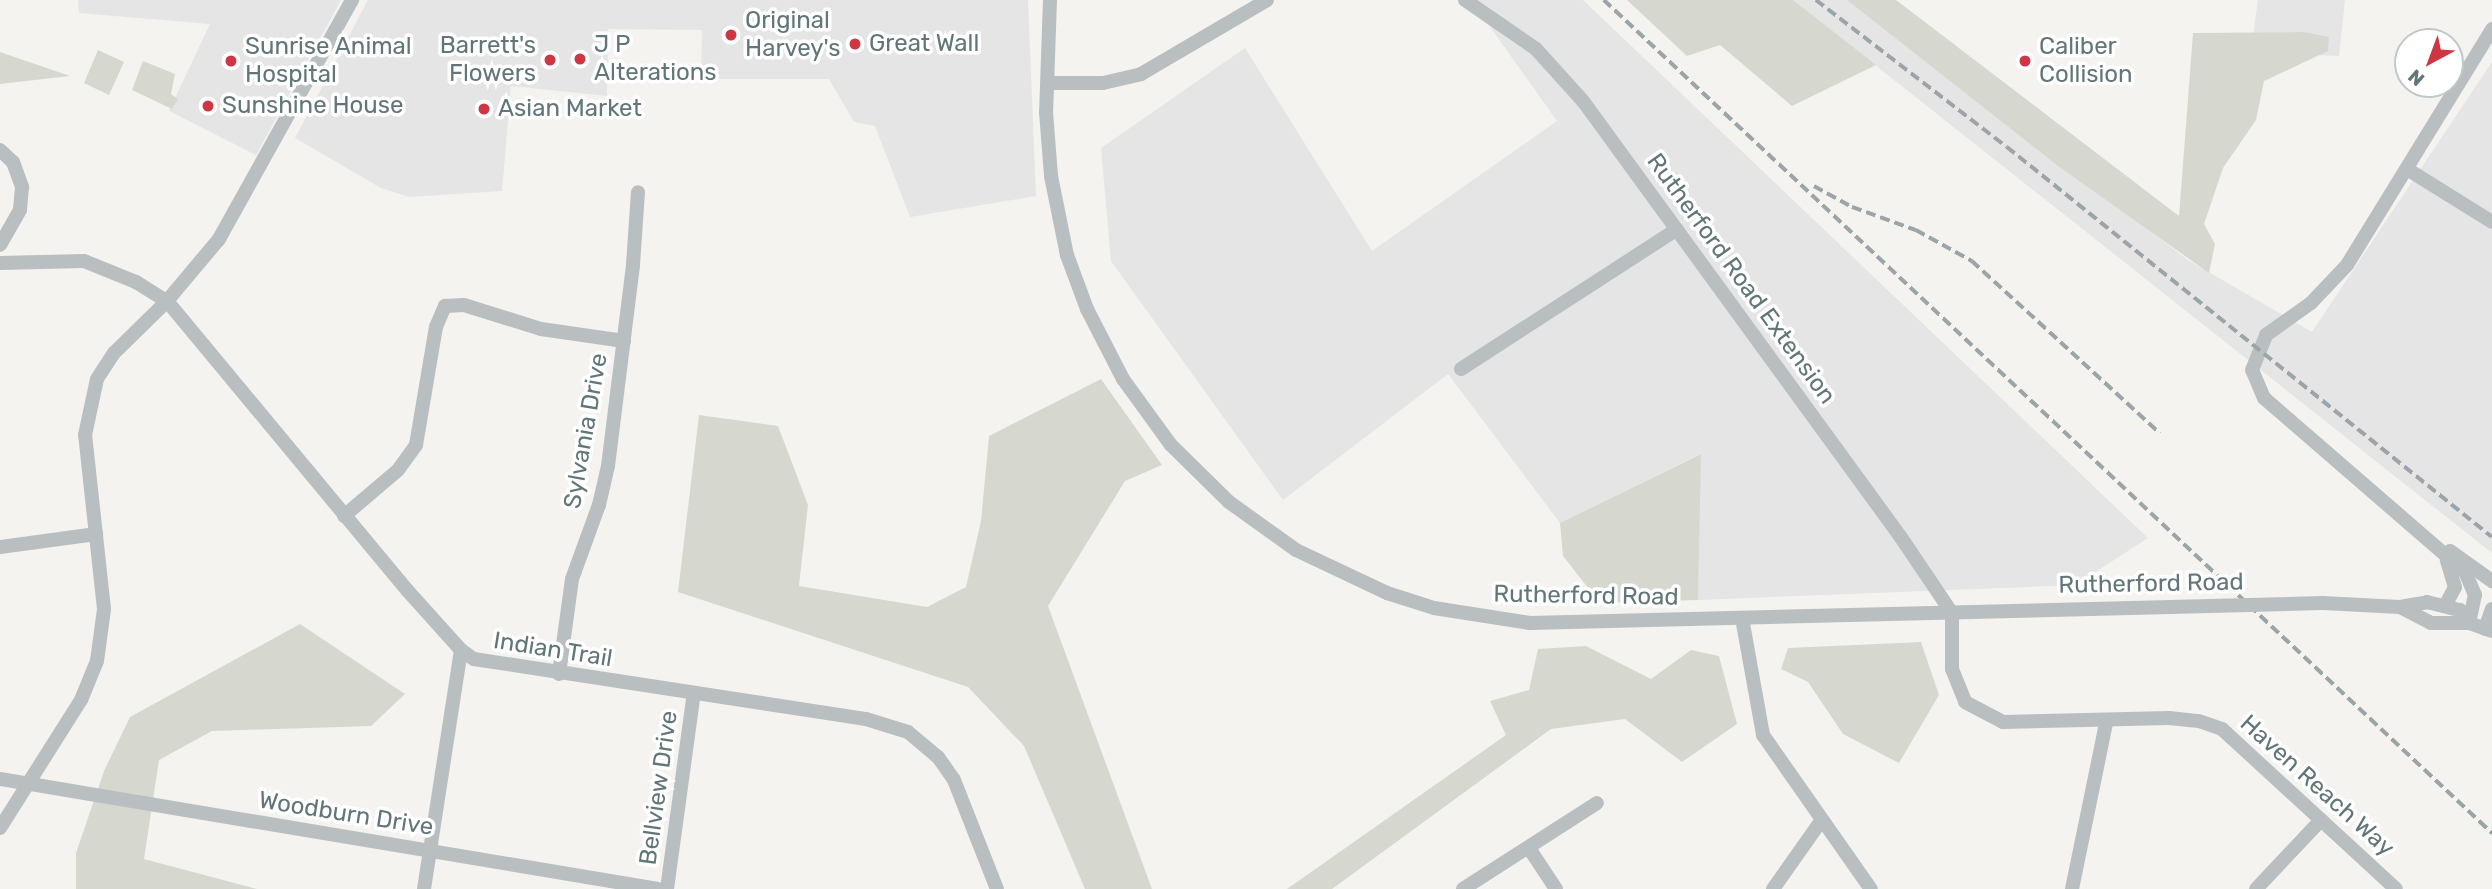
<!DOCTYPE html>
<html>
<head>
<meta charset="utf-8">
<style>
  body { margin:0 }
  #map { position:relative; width:2492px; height:889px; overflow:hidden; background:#f4f3f0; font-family:Rubik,sans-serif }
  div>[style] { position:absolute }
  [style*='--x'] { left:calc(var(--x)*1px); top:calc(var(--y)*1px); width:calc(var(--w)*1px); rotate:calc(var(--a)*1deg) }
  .built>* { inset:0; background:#e4e5e4 }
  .green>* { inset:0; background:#d6d8d0 }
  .minor>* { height:14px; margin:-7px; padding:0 7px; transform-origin:7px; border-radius:7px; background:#b9bfc0 }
  .rail>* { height:3.5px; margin-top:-1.75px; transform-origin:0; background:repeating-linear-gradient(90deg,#9ba4a6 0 10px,transparent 0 15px) }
  .minor-bridge>* { height:14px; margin:-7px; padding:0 7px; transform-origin:7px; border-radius:7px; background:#b9bfc0 }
  .dots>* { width:19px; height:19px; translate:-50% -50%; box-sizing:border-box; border:4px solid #fff; border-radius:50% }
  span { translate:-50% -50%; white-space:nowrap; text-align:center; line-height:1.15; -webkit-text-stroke:7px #fff; paint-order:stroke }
  .poi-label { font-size:24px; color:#627679 }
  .left { translate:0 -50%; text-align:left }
  .right { translate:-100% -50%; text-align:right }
  .street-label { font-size:24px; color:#627679 }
  .north { position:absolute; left:2394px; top:28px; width:70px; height:70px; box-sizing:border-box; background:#fff; border:2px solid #c0c8c9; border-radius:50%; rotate:221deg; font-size:19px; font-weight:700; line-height:28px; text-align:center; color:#627679 }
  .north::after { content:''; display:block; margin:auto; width:24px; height:32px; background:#ce3644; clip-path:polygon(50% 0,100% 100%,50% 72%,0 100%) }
</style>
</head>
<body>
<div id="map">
  <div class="built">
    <i style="clip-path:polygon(78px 0,341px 0,256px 155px,169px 111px,210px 24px,79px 13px)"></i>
    <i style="clip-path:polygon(368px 0,1028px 0,1036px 196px,910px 217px,875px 126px,854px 122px,829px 79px,701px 79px,702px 30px,608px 29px,607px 96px,511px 86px,502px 191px,409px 197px,381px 188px,295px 138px)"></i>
    <i style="clip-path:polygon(1471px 0,1583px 0,2148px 538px,2075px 585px,1698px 600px,1700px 454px,1560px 523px,1448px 374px,1283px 500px,1111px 261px,1101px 148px,1245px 48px,1372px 251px,1557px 121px)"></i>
    <i style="clip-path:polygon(1793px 0,1847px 0,2188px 260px,2312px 332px,2492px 62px,2492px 553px)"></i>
    <i style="clip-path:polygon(2258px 0,2345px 0,2339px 56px,2251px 52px)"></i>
  </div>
  <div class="green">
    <i style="clip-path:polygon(1627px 0,1793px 0,1876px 65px,1792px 106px,1720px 45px,1687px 56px)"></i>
    <i style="clip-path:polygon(1847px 0,1896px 0,2179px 216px,2193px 33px,2303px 32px,2329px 37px,2328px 51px,2264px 81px,2256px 120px,2223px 168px,2204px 224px,2215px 244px,2209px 273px,2058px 166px)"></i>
    <i style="clip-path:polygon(98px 50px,124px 62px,109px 95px,84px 83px)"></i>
    <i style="clip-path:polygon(0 52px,70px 76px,0 84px)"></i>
    <i style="clip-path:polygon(143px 61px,175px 74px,171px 94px,178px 99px,172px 109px,132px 90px)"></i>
    <i style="clip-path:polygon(1101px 379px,1162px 465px,1125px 481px,1048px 606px,1152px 889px,1085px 889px,1024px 746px,968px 687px,678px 592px,699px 415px,778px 426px,808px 505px,799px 586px,927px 607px,966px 587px,981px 521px,989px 436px)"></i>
    <i style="clip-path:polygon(1701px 454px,1698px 600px,1600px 603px,1563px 556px,1560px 523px)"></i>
    <i style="clip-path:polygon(300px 624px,405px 694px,371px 726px,212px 731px,159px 760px,144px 859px,257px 889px,76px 889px,76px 853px,104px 771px,130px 717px)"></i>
    <i style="clip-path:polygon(1921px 642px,1939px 695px,1899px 763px,1843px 734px,1808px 682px,1781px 669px,1788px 648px)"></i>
    <i style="clip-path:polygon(1586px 646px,1651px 679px,1691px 650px,1719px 656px,1737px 724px,1682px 762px,1625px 719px,1551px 729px,1332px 889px,1287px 889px,1506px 735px,1490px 701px,1529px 690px,1538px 649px)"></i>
  </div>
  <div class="minor">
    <i style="--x:1050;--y:0;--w:112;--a:92"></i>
    <i style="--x:1046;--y:112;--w:64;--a:85.5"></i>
    <i style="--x:1051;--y:176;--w:81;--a:78.6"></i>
    <i style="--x:1067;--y:255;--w:58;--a:69.7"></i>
    <i style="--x:1087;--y:309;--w:79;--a:62.8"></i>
    <i style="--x:1123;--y:379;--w:82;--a:54"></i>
    <i style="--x:1171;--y:445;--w:81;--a:44.5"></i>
    <i style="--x:1229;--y:502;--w:82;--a:35.6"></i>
    <i style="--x:1296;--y:550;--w:101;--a:25.3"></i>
    <i style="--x:1387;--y:593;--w:49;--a:17.7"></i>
    <i style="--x:1434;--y:608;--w:97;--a:8.9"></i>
    <i style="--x:1530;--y:623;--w:641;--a:-1.43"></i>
    <i style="--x:1465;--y:0;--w:86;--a:34.6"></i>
    <i style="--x:1536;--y:49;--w:70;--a:47.9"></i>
    <i style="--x:1583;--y:101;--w:538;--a:53.92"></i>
    <i style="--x:1900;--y:536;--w:93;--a:56"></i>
    <i style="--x:1952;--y:613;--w:56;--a:90"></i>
    <i style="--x:1952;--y:669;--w:35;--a:68"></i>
    <i style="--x:1965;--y:702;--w:43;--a:27.8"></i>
    <i style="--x:2003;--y:722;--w:166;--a:-1.4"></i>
    <i style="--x:2169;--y:718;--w:30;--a:6"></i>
    <i style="--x:2199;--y:721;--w:24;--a:19"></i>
    <i style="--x:2222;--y:729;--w:236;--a:42.6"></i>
    <i style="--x:1048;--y:83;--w:55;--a:0"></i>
    <i style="--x:1103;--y:83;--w:39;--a:-13"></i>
    <i style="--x:1141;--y:74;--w:146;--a:-30.4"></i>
    <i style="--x:0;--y:150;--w:18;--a:43"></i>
    <i style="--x:13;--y:162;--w:27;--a:70"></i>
    <i style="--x:22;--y:187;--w:23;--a:95"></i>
    <i style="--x:20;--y:210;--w:40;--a:119.7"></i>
    <i style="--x:2407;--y:169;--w:100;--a:31.9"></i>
    <i style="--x:0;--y:263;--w:84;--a:-1.4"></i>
    <i style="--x:84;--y:261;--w:56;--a:22"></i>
    <i style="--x:136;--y:282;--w:36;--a:32"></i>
    <i style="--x:167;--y:301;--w:376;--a:50.3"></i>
    <i style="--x:407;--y:590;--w:81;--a:48"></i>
    <i style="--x:461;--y:650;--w:16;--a:35"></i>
    <i style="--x:474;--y:659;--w:397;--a:8.7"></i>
    <i style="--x:866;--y:719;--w:44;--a:17.2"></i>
    <i style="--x:908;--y:732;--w:39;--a:40"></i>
    <i style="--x:938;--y:757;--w:28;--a:55"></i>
    <i style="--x:954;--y:780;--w:117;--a:68.5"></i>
    <i style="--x:1461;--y:369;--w:257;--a:-32.9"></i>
    <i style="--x:344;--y:516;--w:71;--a:-40.4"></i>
    <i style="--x:398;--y:470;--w:31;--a:-54"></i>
    <i style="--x:416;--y:445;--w:120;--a:-80.4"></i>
    <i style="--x:436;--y:327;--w:23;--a:-67"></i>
    <i style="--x:445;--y:306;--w:19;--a:-3"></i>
    <i style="--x:464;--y:305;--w:81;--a:17.3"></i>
    <i style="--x:541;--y:329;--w:84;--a:8.2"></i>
    <i style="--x:0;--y:547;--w:97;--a:-7.7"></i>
    <i style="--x:2450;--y:551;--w:52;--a:35.5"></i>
    <i style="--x:2323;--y:603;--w:77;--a:3"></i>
    <i style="--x:2400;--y:607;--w:27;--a:-10"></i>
    <i style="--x:2427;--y:602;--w:34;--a:14"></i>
    <i style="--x:2460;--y:610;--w:16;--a:55"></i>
    <i style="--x:2445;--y:606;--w:21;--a:-62"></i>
    <i style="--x:2455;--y:587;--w:28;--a:-107"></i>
    <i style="--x:2400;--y:607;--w:35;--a:27"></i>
    <i style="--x:2431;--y:623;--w:38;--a:0"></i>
    <i style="--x:2469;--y:623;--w:24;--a:19"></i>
    <i style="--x:1742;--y:618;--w:119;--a:79.8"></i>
    <i style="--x:1763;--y:735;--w:188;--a:55"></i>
    <i style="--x:2469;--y:623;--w:29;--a:-78"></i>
    <i style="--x:2475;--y:595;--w:25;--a:-113"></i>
    <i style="--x:2465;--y:572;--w:266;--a:-139.1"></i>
    <i style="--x:2264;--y:398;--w:30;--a:-113"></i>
    <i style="--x:2252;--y:370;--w:38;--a:-68"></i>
    <i style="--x:2266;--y:335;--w:55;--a:-35.4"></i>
    <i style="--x:2311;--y:303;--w:52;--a:-46.5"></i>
    <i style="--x:2347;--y:265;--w:277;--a:-58.4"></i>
    <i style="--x:2485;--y:629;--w:21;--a:-71"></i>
    <i style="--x:559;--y:674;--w:96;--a:-82.2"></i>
    <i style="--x:572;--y:579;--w:79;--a:-70"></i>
    <i style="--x:599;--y:505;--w:40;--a:-77"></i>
    <i style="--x:608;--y:466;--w:203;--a:-82.9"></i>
    <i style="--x:633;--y:265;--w:73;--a:-86.1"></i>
    <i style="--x:0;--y:779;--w:667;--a:9.49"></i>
    <i style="--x:0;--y:828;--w:151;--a:-57.7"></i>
    <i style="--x:81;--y:700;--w:42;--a:-67.7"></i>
    <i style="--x:97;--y:661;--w:52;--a:-82.3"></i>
    <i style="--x:104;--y:609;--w:175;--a:-96.2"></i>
    <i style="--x:85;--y:435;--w:57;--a:-77.9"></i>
    <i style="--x:97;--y:379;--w:31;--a:-57"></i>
    <i style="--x:114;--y:353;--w:74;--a:-44.5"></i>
    <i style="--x:167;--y:301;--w:81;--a:-50"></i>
    <i style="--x:219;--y:239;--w:274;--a:-60.9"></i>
    <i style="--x:1529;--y:848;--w:49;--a:56.6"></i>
    <i style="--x:424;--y:889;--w:242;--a:-81.2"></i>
    <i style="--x:667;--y:889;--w:198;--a:-82.2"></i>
    <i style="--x:1463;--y:889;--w:159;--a:-32.7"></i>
    <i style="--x:1773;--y:889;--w:83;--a:-54.8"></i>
    <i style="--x:2072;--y:889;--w:169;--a:-78.4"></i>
    <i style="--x:2256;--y:889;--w:95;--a:-46.7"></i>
  </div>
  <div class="rail">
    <i style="--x:1604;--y:0;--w:1218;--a:43.17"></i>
    <i style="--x:1816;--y:0;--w:241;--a:37.6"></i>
    <i style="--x:2007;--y:147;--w:622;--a:38.8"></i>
    <i style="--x:1814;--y:186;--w:43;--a:28.9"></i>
    <i style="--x:1852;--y:207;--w:68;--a:19.8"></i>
    <i style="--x:1916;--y:230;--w:64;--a:29"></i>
    <i style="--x:1972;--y:261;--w:255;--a:42.5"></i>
  </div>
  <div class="minor-bridge">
    <i style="--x:2171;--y:607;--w:152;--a:-1.5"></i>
  </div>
  <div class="dots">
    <i style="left:731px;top:35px;background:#ce3644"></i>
    <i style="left:855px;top:44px;background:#ce3644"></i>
    <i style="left:580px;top:59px;background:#ce3644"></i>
    <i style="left:550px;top:60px;background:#ce3644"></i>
    <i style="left:231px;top:61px;background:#ce3644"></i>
    <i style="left:2025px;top:61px;background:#ce3644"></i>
    <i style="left:208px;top:106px;background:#ce3644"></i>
    <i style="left:484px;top:109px;background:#ce3644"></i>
  </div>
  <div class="poi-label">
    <span class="left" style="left:745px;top:35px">Original<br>Harvey's</span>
    <span class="left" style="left:869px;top:44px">Great Wall</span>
    <span class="left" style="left:594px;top:59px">J P<br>Alterations</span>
    <span class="right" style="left:536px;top:60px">Barrett's<br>Flowers</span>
    <span class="left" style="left:245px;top:61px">Sunrise Animal<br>Hospital</span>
    <span class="left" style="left:2039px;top:61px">Caliber<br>Collision</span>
    <span class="left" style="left:222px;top:106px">Sunshine House</span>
    <span class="left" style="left:498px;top:109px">Asian Market</span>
  </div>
  <div class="street-label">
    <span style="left:1741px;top:279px;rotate:54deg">Rutherford Road Extension</span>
    <span style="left:586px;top:431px;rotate:-80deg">Sylvania Drive</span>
    <span style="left:2151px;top:584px;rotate:-1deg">Rutherford Road</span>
    <span style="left:1586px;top:596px;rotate:1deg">Rutherford Road</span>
    <span style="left:553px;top:650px;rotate:9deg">Indian Trail</span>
    <span style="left:2317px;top:786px;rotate:42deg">Haven Reach Way</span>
    <span style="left:659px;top:788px;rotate:-82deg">Bellview Drive</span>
    <span style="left:346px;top:814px;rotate:9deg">Woodburn Drive</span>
  </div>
  <div class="north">N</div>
</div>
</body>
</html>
